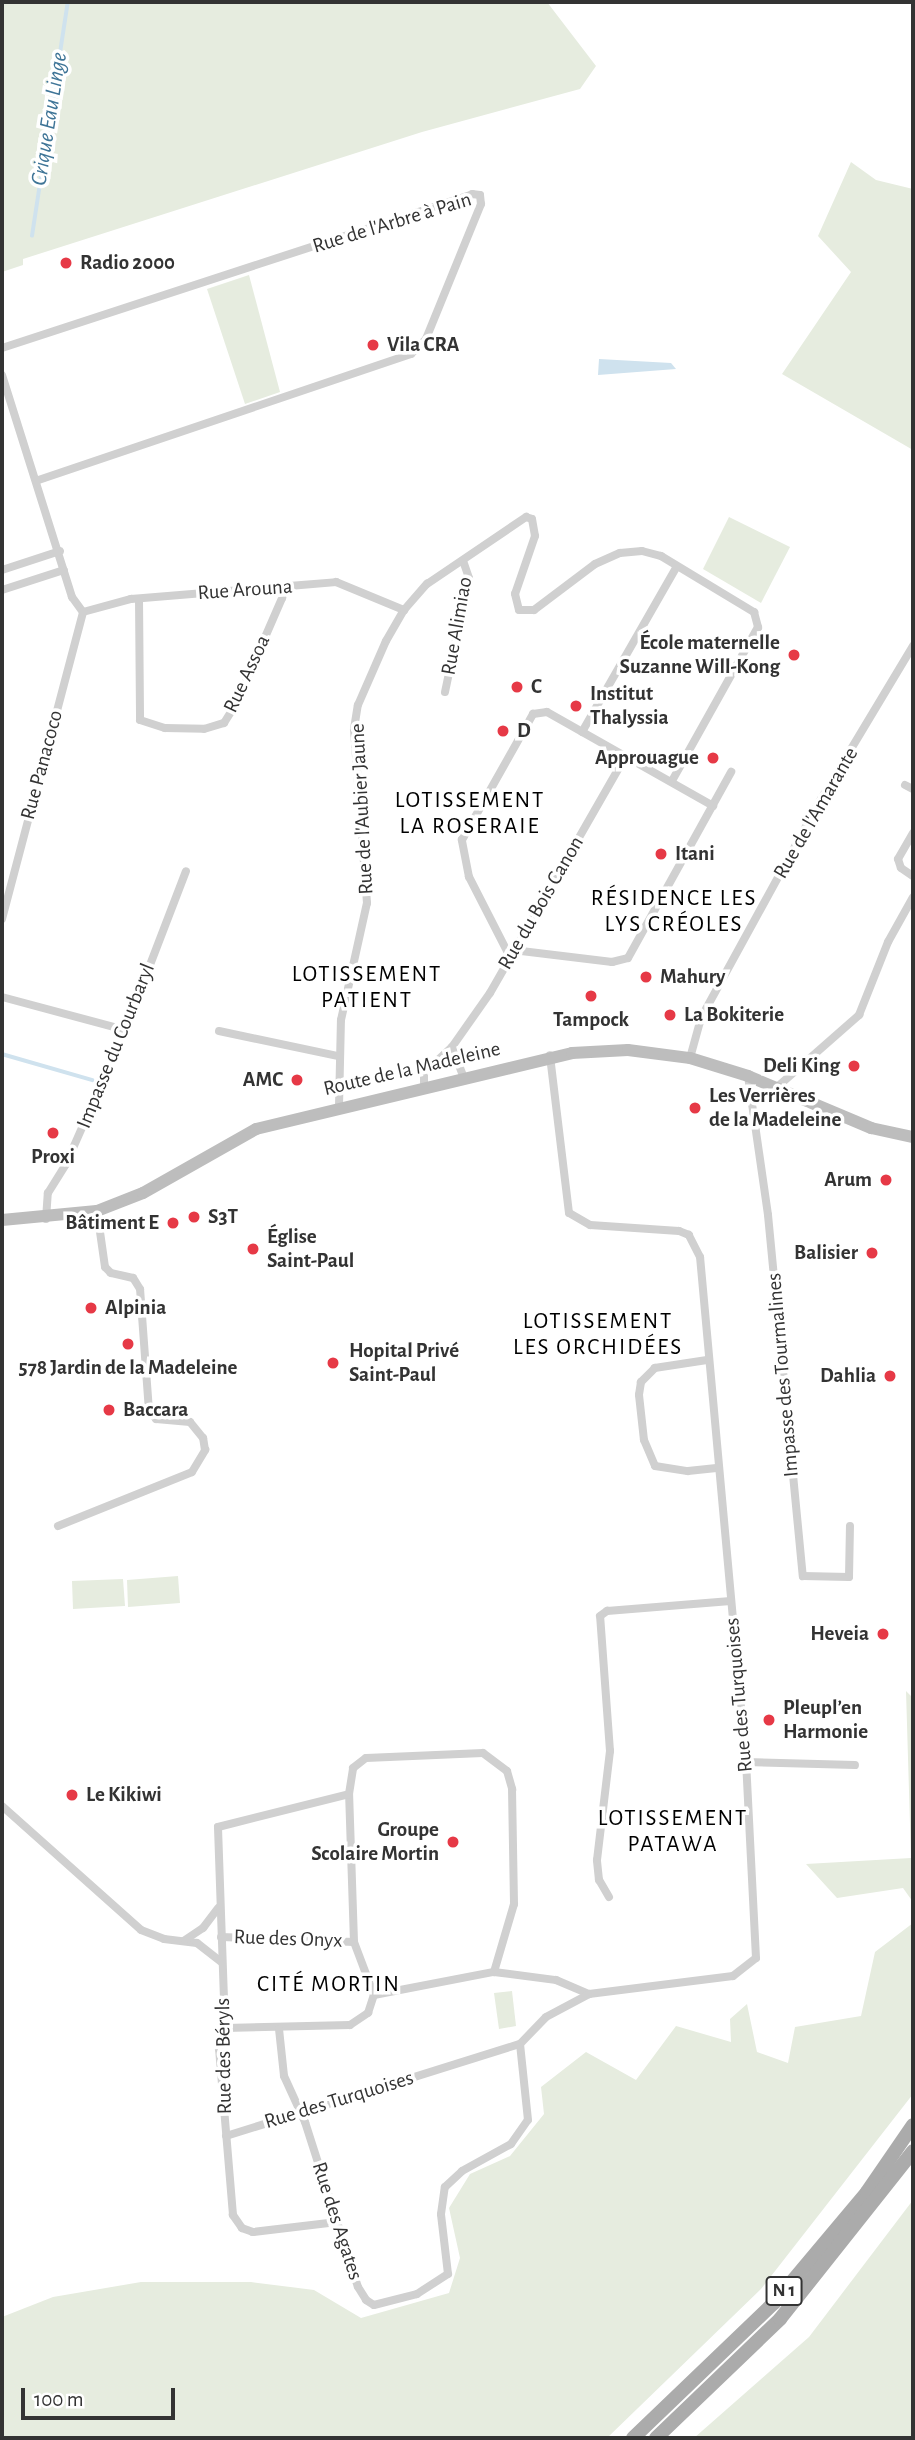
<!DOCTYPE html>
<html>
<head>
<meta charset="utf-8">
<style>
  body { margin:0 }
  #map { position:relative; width:915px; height:2440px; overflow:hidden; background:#fff; font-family:"Alegreya Sans",sans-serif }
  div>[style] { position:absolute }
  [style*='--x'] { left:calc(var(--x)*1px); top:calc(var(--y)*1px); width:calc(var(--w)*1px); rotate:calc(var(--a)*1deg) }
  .green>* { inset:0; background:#e6ecdf }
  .water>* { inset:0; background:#cfe2ee }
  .stream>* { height:3.5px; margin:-1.75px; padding:0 1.75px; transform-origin:1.75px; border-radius:1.75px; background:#cfe2ee }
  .street>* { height:8px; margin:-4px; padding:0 4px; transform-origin:4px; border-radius:4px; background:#d0d0d0 }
  .secondary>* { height:12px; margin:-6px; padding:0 6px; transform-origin:6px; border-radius:6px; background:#bdbdbd }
  .primary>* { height:14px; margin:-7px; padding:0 7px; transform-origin:7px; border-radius:7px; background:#ababab }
  .dots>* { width:19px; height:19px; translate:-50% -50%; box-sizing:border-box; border:4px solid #fff; border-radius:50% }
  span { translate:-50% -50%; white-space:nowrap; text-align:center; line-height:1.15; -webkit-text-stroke:7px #fff; paint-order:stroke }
  .shield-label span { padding:2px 5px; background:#fff; border:2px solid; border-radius:5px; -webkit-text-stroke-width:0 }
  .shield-label { font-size:19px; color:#333; font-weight:700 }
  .street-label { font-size:21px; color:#333 }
  .poi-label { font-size:21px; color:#333; font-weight:700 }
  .left { translate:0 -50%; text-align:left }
  .right { translate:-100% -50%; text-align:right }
  .water-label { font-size:23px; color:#3f7597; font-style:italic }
  .neighbourhood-label { font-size:23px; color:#000; letter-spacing:2px }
  .frame { position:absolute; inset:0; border:4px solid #333; pointer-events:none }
  .scale { position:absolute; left:21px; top:2388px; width:154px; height:32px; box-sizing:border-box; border:4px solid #333; border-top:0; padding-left:9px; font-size:21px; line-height:24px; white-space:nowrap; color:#333; -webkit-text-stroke:5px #fff; paint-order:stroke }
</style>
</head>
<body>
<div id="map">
  <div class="green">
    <i style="clip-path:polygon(2px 2px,547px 2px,596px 66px,580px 89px,422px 132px,23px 259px,23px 265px,2px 272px)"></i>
    <i style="clip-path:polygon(851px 162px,876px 180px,913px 189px,913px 450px,782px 374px,851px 272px,818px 236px)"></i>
    <i style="clip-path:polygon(249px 275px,280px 392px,245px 404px,207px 289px)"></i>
    <i style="clip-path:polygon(729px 517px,790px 547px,761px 603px,703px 569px)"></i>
    <i style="clip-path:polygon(178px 1576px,180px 1603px,128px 1607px,127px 1580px)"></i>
    <i style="clip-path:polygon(123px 1579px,125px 1606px,73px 1609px,72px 1581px)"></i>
    <i style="clip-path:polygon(906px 1691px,913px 1698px,913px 1902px,903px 1888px,837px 1898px,806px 1864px,911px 1858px)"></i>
    <i style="clip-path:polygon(913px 1923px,913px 2094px,761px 2289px,607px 2438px,2px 2438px,2px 2317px,53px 2297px,141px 2282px,251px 2282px,314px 2290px,361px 2318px,449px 2293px,460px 2258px,449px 2208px,470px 2174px,510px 2156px,544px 2114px,541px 2087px,586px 2052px,636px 2080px,676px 2026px,731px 2042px,730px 2019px,747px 2004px,757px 2052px,788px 2063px,795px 2027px,861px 2016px,875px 1952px)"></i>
    <i style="clip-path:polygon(512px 1991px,516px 2026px,499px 2029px,494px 1993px)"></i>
    <i style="clip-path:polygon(913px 2200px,913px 2438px,694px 2438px,809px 2337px)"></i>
  </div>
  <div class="water">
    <i style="clip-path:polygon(599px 359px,671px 363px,676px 369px,598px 375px)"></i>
  </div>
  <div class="stream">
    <i style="--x:32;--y:236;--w:237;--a:-81.3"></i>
    <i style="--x:2;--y:1054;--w:94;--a:16.1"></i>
  </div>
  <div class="street">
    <i style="--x:2;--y:348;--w:495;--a:-18.1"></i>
    <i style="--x:472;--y:194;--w:8;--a:7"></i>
    <i style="--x:480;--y:195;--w:9;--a:84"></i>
    <i style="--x:481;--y:204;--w:146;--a:112.2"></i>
    <i style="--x:426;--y:339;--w:21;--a:135"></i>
    <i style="--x:411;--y:354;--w:394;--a:161.3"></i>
    <i style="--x:2;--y:375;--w:233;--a:72.5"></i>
    <i style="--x:72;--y:597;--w:19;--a:54"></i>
    <i style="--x:2;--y:570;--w:61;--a:-18.1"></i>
    <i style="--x:2;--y:590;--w:65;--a:-17.9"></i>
    <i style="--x:139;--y:599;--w:121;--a:89.5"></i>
    <i style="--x:140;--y:720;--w:26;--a:18"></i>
    <i style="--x:165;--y:728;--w:39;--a:1"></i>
    <i style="--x:204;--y:729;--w:21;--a:-17"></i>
    <i style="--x:224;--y:723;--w:22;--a:-58"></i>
    <i style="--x:236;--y:704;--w:116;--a:-66.5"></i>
    <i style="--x:282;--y:598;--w:10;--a:-90"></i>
    <i style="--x:83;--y:612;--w:50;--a:-15.2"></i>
    <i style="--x:131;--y:599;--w:206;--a:-4.7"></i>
    <i style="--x:336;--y:582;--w:74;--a:22.4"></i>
    <i style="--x:445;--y:692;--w:116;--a:-78.1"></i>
    <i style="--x:469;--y:578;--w:18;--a:-109"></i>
    <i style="--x:582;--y:732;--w:191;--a:-60.2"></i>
    <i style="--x:905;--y:785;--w:9;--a:27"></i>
    <i style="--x:913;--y:833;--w:30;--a:120"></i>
    <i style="--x:898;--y:859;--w:9;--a:72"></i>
    <i style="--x:901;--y:868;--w:14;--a:34"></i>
    <i style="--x:2;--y:919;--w:318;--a:-75.2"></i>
    <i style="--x:513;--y:950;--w:100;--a:6.9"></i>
    <i style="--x:612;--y:962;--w:16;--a:-14"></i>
    <i style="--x:628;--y:958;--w:213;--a:-61"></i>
    <i style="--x:509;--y:955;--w:88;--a:-117.1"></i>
    <i style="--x:469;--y:877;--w:38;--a:-101"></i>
    <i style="--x:462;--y:840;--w:145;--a:-60.6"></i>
    <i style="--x:533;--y:714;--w:14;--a:-8"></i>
    <i style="--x:547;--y:712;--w:191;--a:29.5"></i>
    <i style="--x:2;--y:997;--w:127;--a:15"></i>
    <i style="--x:219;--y:1031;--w:122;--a:11.9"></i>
    <i style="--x:452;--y:1047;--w:33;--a:69"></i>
    <i style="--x:690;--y:1058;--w:41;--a:-74.6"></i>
    <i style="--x:701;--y:1018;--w:250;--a:-61.3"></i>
    <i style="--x:821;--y:799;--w:179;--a:-59"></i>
    <i style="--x:748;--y:1076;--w:140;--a:81.8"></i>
    <i style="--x:768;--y:1215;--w:363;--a:84.5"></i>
    <i style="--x:803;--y:1576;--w:46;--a:1.2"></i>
    <i style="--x:849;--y:1577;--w:51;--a:-88.9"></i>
    <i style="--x:424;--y:1088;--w:15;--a:-90"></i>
    <i style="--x:424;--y:1073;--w:38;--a:-43"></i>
    <i style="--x:452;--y:1047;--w:66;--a:-54.9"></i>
    <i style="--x:490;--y:993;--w:273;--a:-60.2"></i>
    <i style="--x:776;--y:1088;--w:111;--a:-41.3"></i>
    <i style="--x:859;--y:1015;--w:79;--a:-68.3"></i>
    <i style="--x:888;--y:942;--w:51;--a:-60.9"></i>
    <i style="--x:339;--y:1106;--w:86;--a:-88.7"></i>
    <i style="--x:341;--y:1020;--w:120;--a:-77.5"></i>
    <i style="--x:367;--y:903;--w:174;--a:-94.3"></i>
    <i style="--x:354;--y:729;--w:24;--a:-81"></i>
    <i style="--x:358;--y:705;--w:70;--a:-66.4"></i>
    <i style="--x:386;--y:641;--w:36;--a:-60"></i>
    <i style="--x:404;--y:610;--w:35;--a:-49"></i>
    <i style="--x:427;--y:584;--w:120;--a:-34.1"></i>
    <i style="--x:526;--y:517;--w:6;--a:18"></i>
    <i style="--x:532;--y:519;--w:17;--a:80"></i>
    <i style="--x:535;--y:536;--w:61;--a:109"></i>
    <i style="--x:515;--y:594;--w:16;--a:76"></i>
    <i style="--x:519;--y:610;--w:15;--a:0"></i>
    <i style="--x:534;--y:610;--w:76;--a:-37"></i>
    <i style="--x:595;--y:564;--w:27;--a:-24"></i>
    <i style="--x:620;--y:553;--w:22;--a:-5"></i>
    <i style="--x:642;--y:551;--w:20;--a:15"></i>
    <i style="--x:661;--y:556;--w:109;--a:31.1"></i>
    <i style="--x:754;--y:612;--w:16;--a:75"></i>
    <i style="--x:758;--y:627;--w:176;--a:119.2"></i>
    <i style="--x:46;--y:1219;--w:26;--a:-86"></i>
    <i style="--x:48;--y:1193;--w:34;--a:-58"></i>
    <i style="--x:66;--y:1164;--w:146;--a:-66.2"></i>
    <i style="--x:125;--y:1030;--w:170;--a:-69"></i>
    <i style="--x:707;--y:1360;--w:53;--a:171.3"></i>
    <i style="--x:655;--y:1368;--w:20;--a:135"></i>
    <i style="--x:641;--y:1382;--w:13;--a:99"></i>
    <i style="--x:639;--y:1395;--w:45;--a:83.7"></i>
    <i style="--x:644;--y:1440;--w:28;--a:67"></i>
    <i style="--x:655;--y:1466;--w:33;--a:9"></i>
    <i style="--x:688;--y:1471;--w:31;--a:-6"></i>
    <i style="--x:58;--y:1526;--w:144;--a:-21.9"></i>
    <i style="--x:192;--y:1472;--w:26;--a:-59"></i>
    <i style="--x:205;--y:1450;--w:12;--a:-99"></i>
    <i style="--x:203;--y:1438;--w:21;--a:-129"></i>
    <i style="--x:190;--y:1422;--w:34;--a:-175"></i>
    <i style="--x:156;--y:1419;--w:11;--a:-131"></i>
    <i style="--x:149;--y:1411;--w:122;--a:-94.2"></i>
    <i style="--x:140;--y:1289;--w:13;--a:-122"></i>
    <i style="--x:133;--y:1278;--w:23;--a:-167"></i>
    <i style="--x:111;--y:1273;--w:8;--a:-135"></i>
    <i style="--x:105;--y:1267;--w:57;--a:-98.1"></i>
    <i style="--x:746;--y:1762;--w:109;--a:1.6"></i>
    <i style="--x:2;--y:1806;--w:186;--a:41.7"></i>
    <i style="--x:141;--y:1930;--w:25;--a:21"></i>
    <i style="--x:164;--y:1939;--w:33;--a:7"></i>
    <i style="--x:197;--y:1943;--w:31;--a:38"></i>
    <i style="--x:609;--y:1897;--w:20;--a:-120"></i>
    <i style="--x:599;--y:1880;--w:20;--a:-96"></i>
    <i style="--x:597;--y:1860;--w:110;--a:-83.2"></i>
    <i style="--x:610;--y:1751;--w:135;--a:-94.2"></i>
    <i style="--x:600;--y:1616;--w:9;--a:-36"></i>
    <i style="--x:607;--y:1611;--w:124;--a:-4.6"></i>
    <i style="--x:221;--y:1937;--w:133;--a:2.2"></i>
    <i style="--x:185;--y:1940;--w:22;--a:-34"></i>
    <i style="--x:203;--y:1928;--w:25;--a:-53"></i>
    <i style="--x:374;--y:1995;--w:57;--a:-110.7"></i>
    <i style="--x:354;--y:1942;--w:148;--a:-91.9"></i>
    <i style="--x:349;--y:1794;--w:26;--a:-81"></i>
    <i style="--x:353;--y:1768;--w:16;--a:-38"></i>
    <i style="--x:366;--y:1758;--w:117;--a:-2.4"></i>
    <i style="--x:483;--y:1753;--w:30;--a:37"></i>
    <i style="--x:507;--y:1771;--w:19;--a:74"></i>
    <i style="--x:512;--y:1789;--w:115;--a:89"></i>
    <i style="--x:514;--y:1904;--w:71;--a:106.4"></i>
    <i style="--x:374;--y:1995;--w:122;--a:-10.9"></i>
    <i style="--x:494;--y:1972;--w:63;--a:7.4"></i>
    <i style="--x:556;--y:1980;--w:36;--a:23"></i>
    <i style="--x:225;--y:2028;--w:125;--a:-1.4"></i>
    <i style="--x:350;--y:2025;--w:22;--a:-34"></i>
    <i style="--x:368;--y:2013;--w:19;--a:-72"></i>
    <i style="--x:279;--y:2029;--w:47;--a:83.9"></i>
    <i style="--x:284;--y:2076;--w:51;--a:65.5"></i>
    <i style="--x:305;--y:2122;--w:173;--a:72.2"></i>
    <i style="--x:358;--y:2287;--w:15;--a:58"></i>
    <i style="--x:366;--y:2300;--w:9;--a:32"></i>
    <i style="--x:374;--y:2305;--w:44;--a:-14.3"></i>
    <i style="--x:417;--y:2294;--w:37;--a:-33"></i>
    <i style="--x:448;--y:2274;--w:60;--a:-96.7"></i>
    <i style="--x:441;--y:2214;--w:27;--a:-82"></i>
    <i style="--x:445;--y:2187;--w:23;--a:-43"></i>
    <i style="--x:462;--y:2171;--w:56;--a:-28.9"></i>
    <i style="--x:511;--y:2144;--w:29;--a:-55"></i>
    <i style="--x:528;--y:2120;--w:76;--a:-96"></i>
    <i style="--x:226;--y:2136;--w:308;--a:-17.4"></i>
    <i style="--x:520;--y:2044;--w:37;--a:-46"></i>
    <i style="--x:546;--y:2017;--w:49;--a:-28.1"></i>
    <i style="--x:589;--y:1994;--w:145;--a:-7.1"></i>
    <i style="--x:733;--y:1976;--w:29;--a:-38"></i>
    <i style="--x:756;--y:1958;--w:196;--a:-92.9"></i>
    <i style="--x:746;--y:1762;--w:507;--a:-95.2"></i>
    <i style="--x:700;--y:1257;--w:25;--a:-117"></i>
    <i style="--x:689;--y:1235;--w:11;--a:-158"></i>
    <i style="--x:679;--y:1231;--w:89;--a:-176.1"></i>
    <i style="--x:590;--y:1225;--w:24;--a:-150"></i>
    <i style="--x:569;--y:1213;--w:159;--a:-96.9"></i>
    <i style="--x:337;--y:2222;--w:85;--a:173.2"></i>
    <i style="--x:253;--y:2232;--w:12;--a:-160"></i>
    <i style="--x:242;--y:2228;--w:16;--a:-125"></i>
    <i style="--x:233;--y:2215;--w:167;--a:-94.8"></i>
    <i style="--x:219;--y:2049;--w:22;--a:-74"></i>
    <i style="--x:225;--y:2028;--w:201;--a:-92"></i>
    <i style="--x:218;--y:1827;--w:135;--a:-14.1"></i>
  </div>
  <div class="secondary">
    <i style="--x:2;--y:1220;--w:95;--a:-5.4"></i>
    <i style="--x:97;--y:1211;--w:49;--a:-21.4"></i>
    <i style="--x:143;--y:1193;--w:130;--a:-29.5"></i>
    <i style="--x:256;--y:1129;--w:325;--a:-13.5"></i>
    <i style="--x:572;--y:1053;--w:56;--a:-3.1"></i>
    <i style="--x:628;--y:1050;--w:63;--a:7.4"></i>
    <i style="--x:690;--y:1058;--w:61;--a:17.2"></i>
    <i style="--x:748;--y:1076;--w:134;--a:22.9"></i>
    <i style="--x:871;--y:1128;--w:43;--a:12.1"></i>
  </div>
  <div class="primary">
    <i style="--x:633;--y:2438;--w:195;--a:-43.8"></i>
    <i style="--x:774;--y:2303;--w:145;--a:-50"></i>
    <i style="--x:867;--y:2192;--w:81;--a:-55.5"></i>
    <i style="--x:656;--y:2438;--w:172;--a:-43.8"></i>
    <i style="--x:780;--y:2319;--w:214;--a:-51.6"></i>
  </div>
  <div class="dots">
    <i style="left:66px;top:263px;background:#e63946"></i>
    <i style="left:373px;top:345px;background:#e63946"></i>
    <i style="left:794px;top:655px;background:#e63946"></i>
    <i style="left:517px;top:687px;background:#e63946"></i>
    <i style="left:576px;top:706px;background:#e63946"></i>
    <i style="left:503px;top:731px;background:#e63946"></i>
    <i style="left:713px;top:758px;background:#e63946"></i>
    <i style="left:661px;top:854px;background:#e63946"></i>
    <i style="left:646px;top:977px;background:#e63946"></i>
    <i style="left:591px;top:996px;background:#e63946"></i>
    <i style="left:670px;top:1015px;background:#e63946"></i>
    <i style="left:854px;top:1066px;background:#e63946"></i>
    <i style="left:297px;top:1080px;background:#e63946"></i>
    <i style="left:695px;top:1108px;background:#e63946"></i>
    <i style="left:53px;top:1133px;background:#e63946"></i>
    <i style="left:886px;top:1180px;background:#e63946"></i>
    <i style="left:194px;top:1217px;background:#e63946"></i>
    <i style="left:173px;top:1223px;background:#e63946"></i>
    <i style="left:253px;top:1249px;background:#e63946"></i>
    <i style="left:872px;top:1253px;background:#e63946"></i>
    <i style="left:91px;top:1308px;background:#e63946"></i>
    <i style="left:128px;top:1344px;background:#e63946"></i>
    <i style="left:333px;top:1363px;background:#e63946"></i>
    <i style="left:890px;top:1376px;background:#e63946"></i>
    <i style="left:109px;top:1410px;background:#e63946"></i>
    <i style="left:883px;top:1634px;background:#e63946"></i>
    <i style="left:769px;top:1720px;background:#e63946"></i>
    <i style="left:72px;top:1795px;background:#e63946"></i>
    <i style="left:453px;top:1842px;background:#e63946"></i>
  </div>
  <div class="shield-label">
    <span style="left:784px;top:2291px">N 1</span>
  </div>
  <div class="street-label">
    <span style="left:392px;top:223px;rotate:-17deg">Rue de l'Arbre à Pain</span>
    <span style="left:245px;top:590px;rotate:-4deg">Rue Arouna</span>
    <span style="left:457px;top:626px;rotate:-80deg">Rue Alimiao</span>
    <span style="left:247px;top:674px;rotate:-65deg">Rue Assoa</span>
    <span style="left:42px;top:765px;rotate:-75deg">Rue Panacoco</span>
    <span style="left:362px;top:809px;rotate:-93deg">Rue de l'Aubier Jaune</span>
    <span style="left:816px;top:813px;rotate:-60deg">Rue de l'Amarante</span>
    <span style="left:541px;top:903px;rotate:-60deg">Rue du Bois Canon</span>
    <span style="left:116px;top:1046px;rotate:-68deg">Impasse du Courbaryl</span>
    <span style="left:412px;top:1069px;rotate:-13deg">Route de la Madeleine</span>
    <span style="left:783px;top:1375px;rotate:-95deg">Impasse des Tourmalines</span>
    <span style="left:739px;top:1695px;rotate:-95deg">Rue des Turquoises</span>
    <span style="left:288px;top:1939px;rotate:2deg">Rue des Onyx</span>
    <span style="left:224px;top:2056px;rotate:-91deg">Rue des Béryls</span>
    <span style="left:339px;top:2100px;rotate:-17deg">Rue des Turquoises</span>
    <span style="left:337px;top:2221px;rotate:72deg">Rue des Agates</span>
  </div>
  <div class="poi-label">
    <span class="left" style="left:80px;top:263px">Radio 2000</span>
    <span class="left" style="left:387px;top:345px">Vila CRA</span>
    <span class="right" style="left:780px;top:655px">École maternelle<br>Suzanne Will-Kong</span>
    <span class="left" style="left:531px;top:687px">C</span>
    <span class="left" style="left:590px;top:706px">Institut<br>Thalyssia</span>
    <span class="left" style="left:517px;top:731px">D</span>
    <span class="right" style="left:699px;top:758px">Approuague</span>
    <span class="left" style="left:675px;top:854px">Itani</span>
    <span class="left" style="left:660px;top:977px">Mahury</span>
    <span class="left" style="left:684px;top:1015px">La Bokiterie</span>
    <span style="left:591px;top:1020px">Tampock</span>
    <span class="right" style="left:840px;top:1066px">Deli King</span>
    <span class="right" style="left:283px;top:1080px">AMC</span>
    <span class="left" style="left:709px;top:1108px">Les Verrières<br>de la Madeleine</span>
    <span style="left:53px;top:1157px">Proxi</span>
    <span class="right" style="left:872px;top:1180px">Arum</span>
    <span class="left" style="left:208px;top:1217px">S3T</span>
    <span class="right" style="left:159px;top:1223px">Bâtiment E</span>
    <span class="left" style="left:267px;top:1249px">Église<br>Saint-Paul</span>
    <span class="right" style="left:858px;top:1253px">Balisier</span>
    <span class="left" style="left:105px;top:1308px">Alpinia</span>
    <span class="left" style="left:349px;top:1363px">Hopital Privé<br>Saint-Paul</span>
    <span style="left:128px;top:1368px">578 Jardin de la Madeleine</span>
    <span class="right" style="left:876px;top:1376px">Dahlia</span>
    <span class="left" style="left:123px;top:1410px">Baccara</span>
    <span class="right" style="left:869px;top:1634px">Heveia</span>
    <span class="left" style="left:783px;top:1720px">Pleupl’en<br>Harmonie</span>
    <span class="left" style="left:86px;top:1795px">Le Kikiwi</span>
    <span class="right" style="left:439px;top:1842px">Groupe<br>Scolaire Mortin</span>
  </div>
  <div class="water-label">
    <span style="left:50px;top:119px;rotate:-81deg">Crique Eau Linge</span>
  </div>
  <div class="neighbourhood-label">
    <span style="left:470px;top:814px">LOTISSEMENT<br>LA ROSERAIE</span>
    <span style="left:674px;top:912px">RÉSIDENCE LES<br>LYS CRÉOLES</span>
    <span style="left:367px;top:988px">LOTISSEMENT<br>PATIENT</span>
    <span style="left:598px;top:1335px">LOTISSEMENT<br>LES ORCHIDÉES</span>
    <span style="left:673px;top:1832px">LOTISSEMENT<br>PATAWA</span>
    <span style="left:329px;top:1985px">CITÉ MORTIN</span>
  </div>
  <div class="frame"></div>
  <div class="scale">100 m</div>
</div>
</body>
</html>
